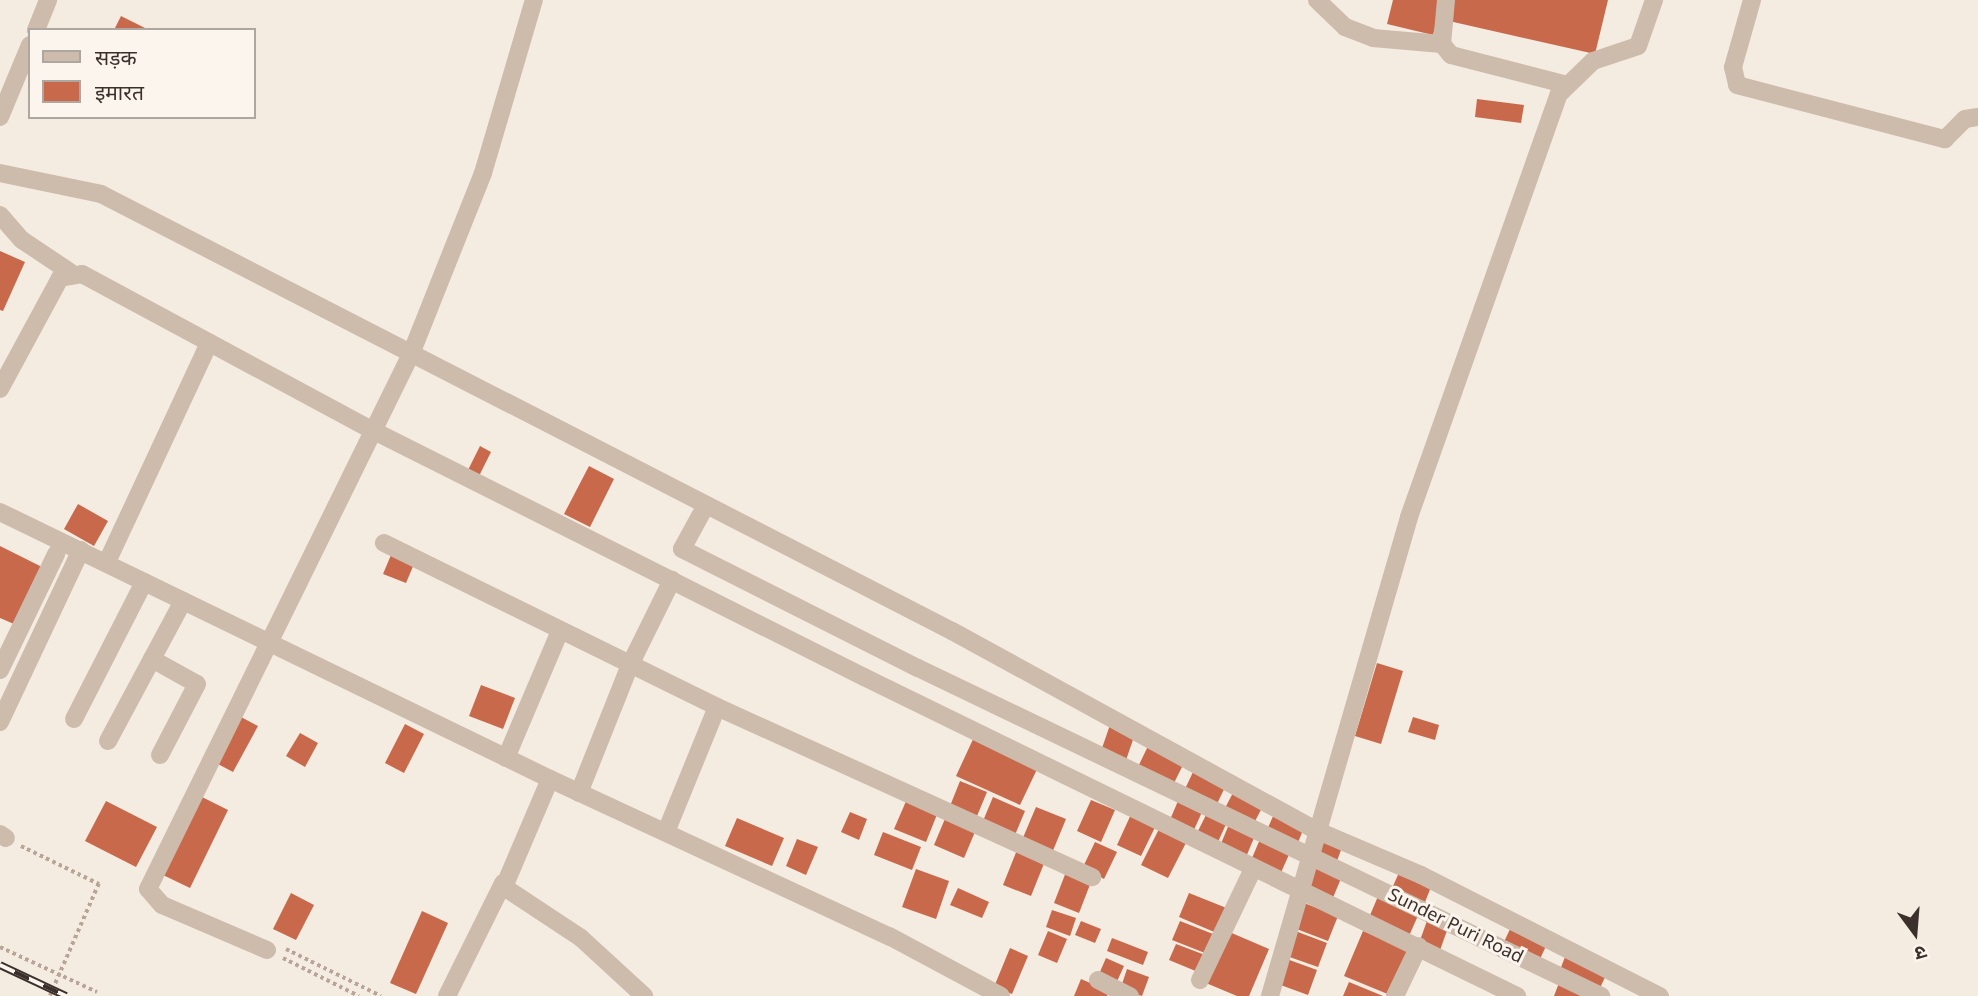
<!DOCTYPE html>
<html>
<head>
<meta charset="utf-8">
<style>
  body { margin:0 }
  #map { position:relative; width:1978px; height:996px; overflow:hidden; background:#f4ebe1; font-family:"Noto Sans","Noto Sans Devanagari",sans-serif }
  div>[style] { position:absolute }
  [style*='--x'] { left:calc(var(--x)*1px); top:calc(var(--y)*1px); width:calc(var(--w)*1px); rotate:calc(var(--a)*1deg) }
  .building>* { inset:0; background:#c8694b }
  .path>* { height:3.5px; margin-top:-1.75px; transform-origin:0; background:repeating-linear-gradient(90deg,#b9a596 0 3.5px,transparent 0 7px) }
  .minor>* { height:18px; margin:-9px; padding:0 9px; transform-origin:9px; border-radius:9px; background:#cdbbac }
  .rail>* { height:8px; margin-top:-4px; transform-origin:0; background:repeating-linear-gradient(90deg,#fbf5ee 0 16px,#3b302b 0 32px); box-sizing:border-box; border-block:2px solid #3b302b }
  span { translate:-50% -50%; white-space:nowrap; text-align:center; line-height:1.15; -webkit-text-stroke:6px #fbf5ee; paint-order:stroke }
  .street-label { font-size:18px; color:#3b302b }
  .legend { position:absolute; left:28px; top:28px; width:228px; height:91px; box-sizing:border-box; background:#fbf5ee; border:2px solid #aea6a0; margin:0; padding:9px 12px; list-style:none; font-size:21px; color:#3b302b }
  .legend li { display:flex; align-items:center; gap:14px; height:35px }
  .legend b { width:35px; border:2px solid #aea6a0 }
  .north { position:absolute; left:1880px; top:898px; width:70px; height:70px; -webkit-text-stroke:5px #fbf5ee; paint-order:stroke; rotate:164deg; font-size:19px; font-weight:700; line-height:28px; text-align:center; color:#3b302b }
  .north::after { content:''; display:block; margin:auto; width:24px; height:32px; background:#3b302b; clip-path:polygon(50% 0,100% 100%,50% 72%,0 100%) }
</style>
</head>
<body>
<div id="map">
  <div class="building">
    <i style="clip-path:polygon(1393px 0,1442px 0,1433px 35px,1387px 24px)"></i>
    <i style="clip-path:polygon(1454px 0,1608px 0,1595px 54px,1449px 21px)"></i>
    <i style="clip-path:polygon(121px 16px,149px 30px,114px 30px)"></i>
    <i style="clip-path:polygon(1477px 99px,1524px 105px,1521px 123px,1475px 117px)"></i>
    <i style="clip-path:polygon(0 251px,25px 262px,3px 311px,0 310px)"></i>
    <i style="clip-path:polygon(480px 446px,491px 452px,479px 476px,468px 470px)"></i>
    <i style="clip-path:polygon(589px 466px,614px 479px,590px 527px,564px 514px)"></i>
    <i style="clip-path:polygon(78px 504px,108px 521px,94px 546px,64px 529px)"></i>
    <i style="clip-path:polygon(0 546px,42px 567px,14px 624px,0 618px)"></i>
    <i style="clip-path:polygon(391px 555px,414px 564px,406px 583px,383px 574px)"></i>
    <i style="clip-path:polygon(1377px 663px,1403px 671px,1381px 744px,1355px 736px)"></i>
    <i style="clip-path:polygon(481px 685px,515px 698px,503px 729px,469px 716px)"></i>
    <i style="clip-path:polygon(241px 717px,258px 726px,233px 772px,216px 763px)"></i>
    <i style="clip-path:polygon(1413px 717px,1439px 725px,1435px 740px,1408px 732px)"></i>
    <i style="clip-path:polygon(405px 724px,424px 734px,404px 773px,385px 763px)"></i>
    <i style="clip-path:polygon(1110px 725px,1135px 734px,1126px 760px,1101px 751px)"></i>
    <i style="clip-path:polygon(300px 733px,318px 743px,305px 767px,286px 756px)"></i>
    <i style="clip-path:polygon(975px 735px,1039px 765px,1020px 805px,956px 776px)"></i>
    <i style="clip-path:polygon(1149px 744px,1185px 761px,1172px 787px,1137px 769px)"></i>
    <i style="clip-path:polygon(1194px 770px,1226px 785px,1216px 806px,1184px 791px)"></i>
    <i style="clip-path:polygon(960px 781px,987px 792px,977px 816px,950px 806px)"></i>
    <i style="clip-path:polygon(1235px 789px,1264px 804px,1253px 825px,1224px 810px)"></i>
    <i style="clip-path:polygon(202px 797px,228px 810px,190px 888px,163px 875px)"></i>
    <i style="clip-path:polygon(993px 797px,1025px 811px,1015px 835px,983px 821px)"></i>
    <i style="clip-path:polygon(907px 799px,938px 812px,926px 842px,894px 829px)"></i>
    <i style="clip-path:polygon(1091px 800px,1115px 810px,1101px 842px,1077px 831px)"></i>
    <i style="clip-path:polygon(106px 801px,157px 827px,136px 867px,85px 841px)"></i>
    <i style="clip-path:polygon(1178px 801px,1202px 812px,1193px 832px,1169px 822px)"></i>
    <i style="clip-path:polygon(1036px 807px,1066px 819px,1052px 853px,1022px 840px)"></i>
    <i style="clip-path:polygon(1133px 810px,1158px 821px,1141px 856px,1117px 845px)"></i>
    <i style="clip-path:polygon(850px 812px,867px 819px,859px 840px,841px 832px)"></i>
    <i style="clip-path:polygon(1275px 812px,1305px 825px,1297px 845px,1266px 832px)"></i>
    <i style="clip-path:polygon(1207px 813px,1227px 822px,1217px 844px,1196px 835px)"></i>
    <i style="clip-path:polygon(947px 814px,977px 827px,964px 858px,934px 845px)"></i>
    <i style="clip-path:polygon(737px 818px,784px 838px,772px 866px,725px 846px)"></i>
    <i style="clip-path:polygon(1230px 822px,1256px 833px,1246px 857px,1220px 846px)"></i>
    <i style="clip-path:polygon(1162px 823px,1189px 837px,1168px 878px,1141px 865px)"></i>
    <i style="clip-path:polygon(883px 832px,921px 847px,912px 870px,874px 855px)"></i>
    <i style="clip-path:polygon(1261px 837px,1291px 850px,1279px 877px,1249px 865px)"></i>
    <i style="clip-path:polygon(797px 839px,818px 847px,806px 875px,786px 866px)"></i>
    <i style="clip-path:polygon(1323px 840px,1342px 847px,1337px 861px,1316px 853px)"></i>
    <i style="clip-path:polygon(1095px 842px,1117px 852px,1104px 879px,1083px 867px)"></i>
    <i style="clip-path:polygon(1019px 845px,1047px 856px,1031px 896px,1003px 885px)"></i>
    <i style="clip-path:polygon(1313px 864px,1342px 876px,1332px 900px,1303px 888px)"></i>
    <i style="clip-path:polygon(1401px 868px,1433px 882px,1423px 907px,1390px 893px)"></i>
    <i style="clip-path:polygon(916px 869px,949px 881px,936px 919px,902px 907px)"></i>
    <i style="clip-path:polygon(1066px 872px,1091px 882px,1079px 913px,1054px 903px)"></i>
    <i style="clip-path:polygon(958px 888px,989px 902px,982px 918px,950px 905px)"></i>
    <i style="clip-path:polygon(291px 893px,314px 905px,296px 940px,273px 929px)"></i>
    <i style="clip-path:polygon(1189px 893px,1229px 909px,1219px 934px,1179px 917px)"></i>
    <i style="clip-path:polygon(1379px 894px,1420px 911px,1409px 936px,1368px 920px)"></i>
    <i style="clip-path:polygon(1304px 903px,1338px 916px,1328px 941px,1294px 928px)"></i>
    <i style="clip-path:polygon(1052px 910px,1076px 918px,1070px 936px,1046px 927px)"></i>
    <i style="clip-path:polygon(422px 911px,448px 923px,416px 994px,390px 983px)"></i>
    <i style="clip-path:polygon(1428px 918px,1449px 925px,1439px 953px,1418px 946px)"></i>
    <i style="clip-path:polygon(1081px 921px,1101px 929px,1095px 943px,1075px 935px)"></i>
    <i style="clip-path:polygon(1180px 921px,1218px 936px,1210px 955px,1172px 940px)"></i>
    <i style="clip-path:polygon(1511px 927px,1547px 944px,1539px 961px,1503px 944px)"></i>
    <i style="clip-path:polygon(1290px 929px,1327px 943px,1318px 967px,1281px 954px)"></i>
    <i style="clip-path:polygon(1048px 931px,1067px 939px,1057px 963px,1038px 955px)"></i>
    <i style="clip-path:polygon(1227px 931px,1269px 949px,1249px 996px,1237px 996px,1206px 983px)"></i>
    <i style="clip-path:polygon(1363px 931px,1409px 950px,1390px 995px,1344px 976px)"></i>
    <i style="clip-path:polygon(1112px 938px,1148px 952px,1143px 965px,1107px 951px)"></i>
    <i style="clip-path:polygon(1176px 944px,1205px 955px,1198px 972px,1169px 960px)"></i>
    <i style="clip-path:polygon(1010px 948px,1028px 956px,1012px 994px,994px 987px)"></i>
    <i style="clip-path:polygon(1565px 957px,1606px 975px,1600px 988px,1560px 970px)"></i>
    <i style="clip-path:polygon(1106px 958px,1124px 966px,1114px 988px,1096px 981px)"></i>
    <i style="clip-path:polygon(1284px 958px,1317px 970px,1308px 995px,1275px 983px)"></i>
    <i style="clip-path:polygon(1127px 969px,1149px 977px,1142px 996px,1120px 990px)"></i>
    <i style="clip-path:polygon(1081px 979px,1109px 991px,1107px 996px,1074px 996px)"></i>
    <i style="clip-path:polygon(1349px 982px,1383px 996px,1343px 996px)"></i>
    <i style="clip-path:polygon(1559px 983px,1589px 996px,1554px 996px)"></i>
  </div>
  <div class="path">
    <i style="--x:21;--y:846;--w:87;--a:26"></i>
    <i style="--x:99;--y:884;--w:122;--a:113.6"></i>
    <i style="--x:0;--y:947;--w:107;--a:24.9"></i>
    <i style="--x:286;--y:949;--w:106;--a:26.3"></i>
    <i style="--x:283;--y:958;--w:85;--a:26.6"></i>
  </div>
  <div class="minor">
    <i style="--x:1317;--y:0;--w:39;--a:44"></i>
    <i style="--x:1345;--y:27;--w:30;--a:21"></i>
    <i style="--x:1373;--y:38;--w:69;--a:5"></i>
    <i style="--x:1446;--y:0;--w:44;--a:95.2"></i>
    <i style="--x:1442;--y:44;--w:14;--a:51"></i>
    <i style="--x:1451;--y:55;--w:117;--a:14.4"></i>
    <i style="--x:1752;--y:0;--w:70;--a:105.8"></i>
    <i style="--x:1733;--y:67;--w:18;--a:77"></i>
    <i style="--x:1737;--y:85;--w:215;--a:14.6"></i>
    <i style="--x:1945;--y:139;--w:28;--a:-45"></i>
    <i style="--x:1965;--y:119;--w:13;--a:-9"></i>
    <i style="--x:36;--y:30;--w:32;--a:-68"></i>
    <i style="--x:0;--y:117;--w:78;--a:-67.4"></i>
    <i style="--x:0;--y:173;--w:103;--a:11.7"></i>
    <i style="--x:101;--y:194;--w:957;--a:27.18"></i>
    <i style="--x:952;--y:631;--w:417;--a:28.7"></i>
    <i style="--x:1318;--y:831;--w:112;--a:23.1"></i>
    <i style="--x:1421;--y:875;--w:268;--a:26.9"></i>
    <i style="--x:0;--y:215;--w:33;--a:49"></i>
    <i style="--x:22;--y:240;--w:58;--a:33.7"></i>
    <i style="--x:0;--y:389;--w:126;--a:-61.6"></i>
    <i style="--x:60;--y:278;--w:22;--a:-10"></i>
    <i style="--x:82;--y:274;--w:334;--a:28.3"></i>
    <i style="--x:376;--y:432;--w:546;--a:26.66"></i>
    <i style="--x:864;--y:677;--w:727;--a:26.04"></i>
    <i style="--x:706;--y:505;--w:50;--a:118.6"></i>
    <i style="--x:682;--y:549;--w:264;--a:26.8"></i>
    <i style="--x:918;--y:668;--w:758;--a:25.65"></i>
    <i style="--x:0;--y:512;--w:611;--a:25.89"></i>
    <i style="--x:550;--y:779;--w:374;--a:24.9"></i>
    <i style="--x:889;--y:936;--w:127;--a:28.2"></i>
    <i style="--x:384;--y:543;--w:371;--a:26.2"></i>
    <i style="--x:717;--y:707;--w:412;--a:24.4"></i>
    <i style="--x:107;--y:562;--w:242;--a:-65"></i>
    <i style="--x:152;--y:659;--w:51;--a:29.1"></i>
    <i style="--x:197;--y:684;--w:80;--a:117.5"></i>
    <i style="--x:0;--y:670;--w:129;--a:-64.2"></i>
    <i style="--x:74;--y:719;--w:154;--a:-62.9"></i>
    <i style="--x:0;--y:722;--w:190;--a:-64.8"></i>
    <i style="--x:108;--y:741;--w:159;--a:-61.8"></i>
    <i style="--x:506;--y:758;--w:138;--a:-67"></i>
    <i style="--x:550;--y:779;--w:117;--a:113.1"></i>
    <i style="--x:504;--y:887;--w:92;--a:33.5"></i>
    <i style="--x:581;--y:938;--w:86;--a:42.6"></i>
    <i style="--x:579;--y:793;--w:138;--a:-68.3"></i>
    <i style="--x:630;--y:665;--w:95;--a:-63.7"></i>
    <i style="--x:666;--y:832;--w:135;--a:-67.8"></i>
    <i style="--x:0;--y:834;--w:7;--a:34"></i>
    <i style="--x:267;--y:950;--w:114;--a:-156.8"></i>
    <i style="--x:162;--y:905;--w:21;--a:-131"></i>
    <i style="--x:148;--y:889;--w:596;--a:-63.82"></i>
    <i style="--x:411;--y:354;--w:195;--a:-68.3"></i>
    <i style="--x:483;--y:173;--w:180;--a:-73.6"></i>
    <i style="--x:1098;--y:980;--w:36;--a:27"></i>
    <i style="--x:1200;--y:980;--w:123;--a:-64.5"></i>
    <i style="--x:447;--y:996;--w:126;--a:-63.6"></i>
    <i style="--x:1270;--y:996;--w:499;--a:-73.8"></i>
    <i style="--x:1409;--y:517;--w:449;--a:-70.5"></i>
    <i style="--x:1559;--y:94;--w:47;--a:-44.1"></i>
    <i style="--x:1593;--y:61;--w:47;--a:-18.4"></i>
    <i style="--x:1638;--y:46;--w:49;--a:-70.8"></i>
    <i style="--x:1395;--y:996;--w:55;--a:-64.4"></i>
  </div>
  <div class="rail">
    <i style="--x:0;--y:965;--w:73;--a:25.2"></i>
  </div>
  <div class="street-label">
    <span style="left:1456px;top:925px;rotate:26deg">Sunder Puri Road</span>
  </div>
  <ul class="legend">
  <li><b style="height:9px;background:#cdbbac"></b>सड़क</li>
  <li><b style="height:19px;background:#c8694b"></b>इमारत</li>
  </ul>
  <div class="north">उ</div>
</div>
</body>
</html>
